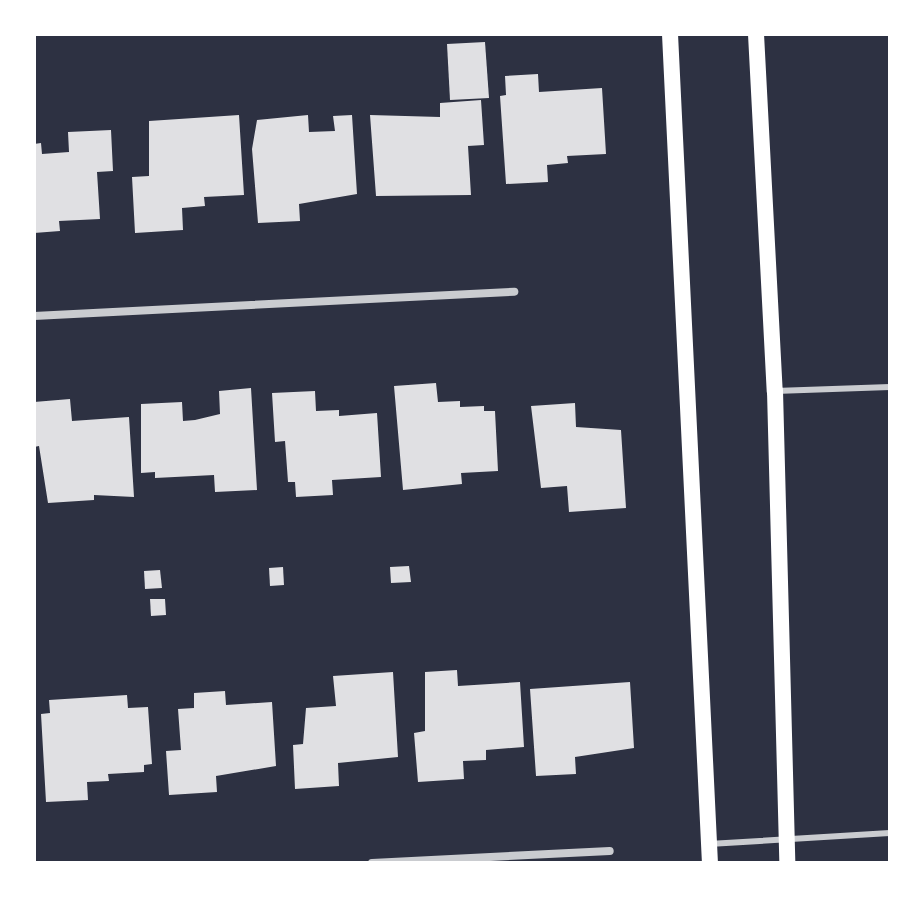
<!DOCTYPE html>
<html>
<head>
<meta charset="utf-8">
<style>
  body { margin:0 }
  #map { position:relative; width:924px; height:897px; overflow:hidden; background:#2d3142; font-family:Arial,sans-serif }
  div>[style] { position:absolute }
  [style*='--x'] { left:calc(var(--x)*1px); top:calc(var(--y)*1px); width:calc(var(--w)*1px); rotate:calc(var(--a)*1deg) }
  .building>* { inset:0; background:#e0e0e3 }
  .service>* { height:6px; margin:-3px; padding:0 3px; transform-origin:3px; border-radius:3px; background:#caccd0 }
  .minor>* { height:8px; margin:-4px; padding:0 4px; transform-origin:4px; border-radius:4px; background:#caccd0 }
  .secondary>* { height:16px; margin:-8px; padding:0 8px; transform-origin:8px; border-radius:8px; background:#fff }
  span { translate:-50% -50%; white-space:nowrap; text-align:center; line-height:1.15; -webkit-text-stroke:7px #fff; paint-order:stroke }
  .frame { position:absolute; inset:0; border:36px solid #fff; pointer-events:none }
</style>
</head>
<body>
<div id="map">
  <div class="building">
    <i style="clip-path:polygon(485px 42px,489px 98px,450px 100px,447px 44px)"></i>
    <i style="clip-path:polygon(538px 74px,539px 92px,602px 88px,606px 154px,567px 156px,568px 163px,547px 165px,548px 182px,506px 184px,500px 96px,506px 95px,505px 76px)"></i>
    <i style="clip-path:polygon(481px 100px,484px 145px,468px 146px,471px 195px,376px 196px,370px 115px,440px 117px,440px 103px)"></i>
    <i style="clip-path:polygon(239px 115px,244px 195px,204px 197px,205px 206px,182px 208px,183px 230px,135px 233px,132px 177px,149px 176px,149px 121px)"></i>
    <i style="clip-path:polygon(308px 115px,309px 132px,335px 131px,333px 116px,352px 115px,357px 194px,299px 204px,300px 221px,258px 223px,252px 149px,257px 120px)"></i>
    <i style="clip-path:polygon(111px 130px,113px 171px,97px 172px,100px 219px,59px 221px,60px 231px,34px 233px,34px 144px,41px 143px,42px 154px,69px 152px,68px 132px)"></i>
    <i style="clip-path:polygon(436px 383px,438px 402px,460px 401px,460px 407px,484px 406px,484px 411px,495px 411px,498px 471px,461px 473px,462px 484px,403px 490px,394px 386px)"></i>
    <i style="clip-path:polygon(251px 388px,257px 490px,215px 492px,214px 475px,155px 478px,155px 472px,141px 473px,141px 404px,182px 402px,183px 421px,195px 420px,220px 414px,219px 391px)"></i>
    <i style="clip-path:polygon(315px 391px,316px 411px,339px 410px,339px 416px,377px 413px,381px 477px,332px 480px,333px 495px,296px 497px,295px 482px,288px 482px,285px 441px,275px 442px,272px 393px)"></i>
    <i style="clip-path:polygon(70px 399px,72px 421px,129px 417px,134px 497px,94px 495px,94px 500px,48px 503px,39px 446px,34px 447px,34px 402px)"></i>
    <i style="clip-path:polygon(575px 403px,576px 427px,621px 430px,626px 508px,569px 512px,567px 486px,541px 488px,531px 406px)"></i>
    <i style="clip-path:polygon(409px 566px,411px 582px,391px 583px,390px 567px)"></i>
    <i style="clip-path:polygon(283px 567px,284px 585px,270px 586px,269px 568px)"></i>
    <i style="clip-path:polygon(160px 570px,162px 588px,145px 589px,144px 571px)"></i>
    <i style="clip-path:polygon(150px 599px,165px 599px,166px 615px,151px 616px)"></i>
    <i style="clip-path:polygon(457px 670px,458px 686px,520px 682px,524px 747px,486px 750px,486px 760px,463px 761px,464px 779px,418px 782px,414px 733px,425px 731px,425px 672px)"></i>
    <i style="clip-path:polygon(393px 672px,398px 757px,338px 763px,339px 786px,295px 789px,293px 745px,303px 744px,306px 708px,336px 706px,333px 676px)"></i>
    <i style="clip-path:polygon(630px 682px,634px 748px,575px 757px,576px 774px,536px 776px,530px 689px)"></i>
    <i style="clip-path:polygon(225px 691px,226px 705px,272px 702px,276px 766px,216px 776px,217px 792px,169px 795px,166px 751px,181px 750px,178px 709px,194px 708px,194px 693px)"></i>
    <i style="clip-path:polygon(127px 695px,128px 708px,148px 707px,152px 764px,144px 765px,144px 772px,108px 774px,109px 781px,87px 782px,88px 800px,46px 802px,41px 714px,50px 713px,49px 700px)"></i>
  </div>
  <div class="service">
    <i style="--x:775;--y:391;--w:115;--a:-2"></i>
    <i style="--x:709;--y:844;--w:181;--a:-3.5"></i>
  </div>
  <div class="minor">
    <i style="--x:34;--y:316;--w:481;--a:-2.9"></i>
    <i style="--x:372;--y:863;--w:238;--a:-2.9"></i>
  </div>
  <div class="secondary">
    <i style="--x:670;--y:34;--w:830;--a:87.24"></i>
    <i style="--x:756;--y:34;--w:358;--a:87"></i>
    <i style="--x:775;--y:391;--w:472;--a:88.5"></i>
  </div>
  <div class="frame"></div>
</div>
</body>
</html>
